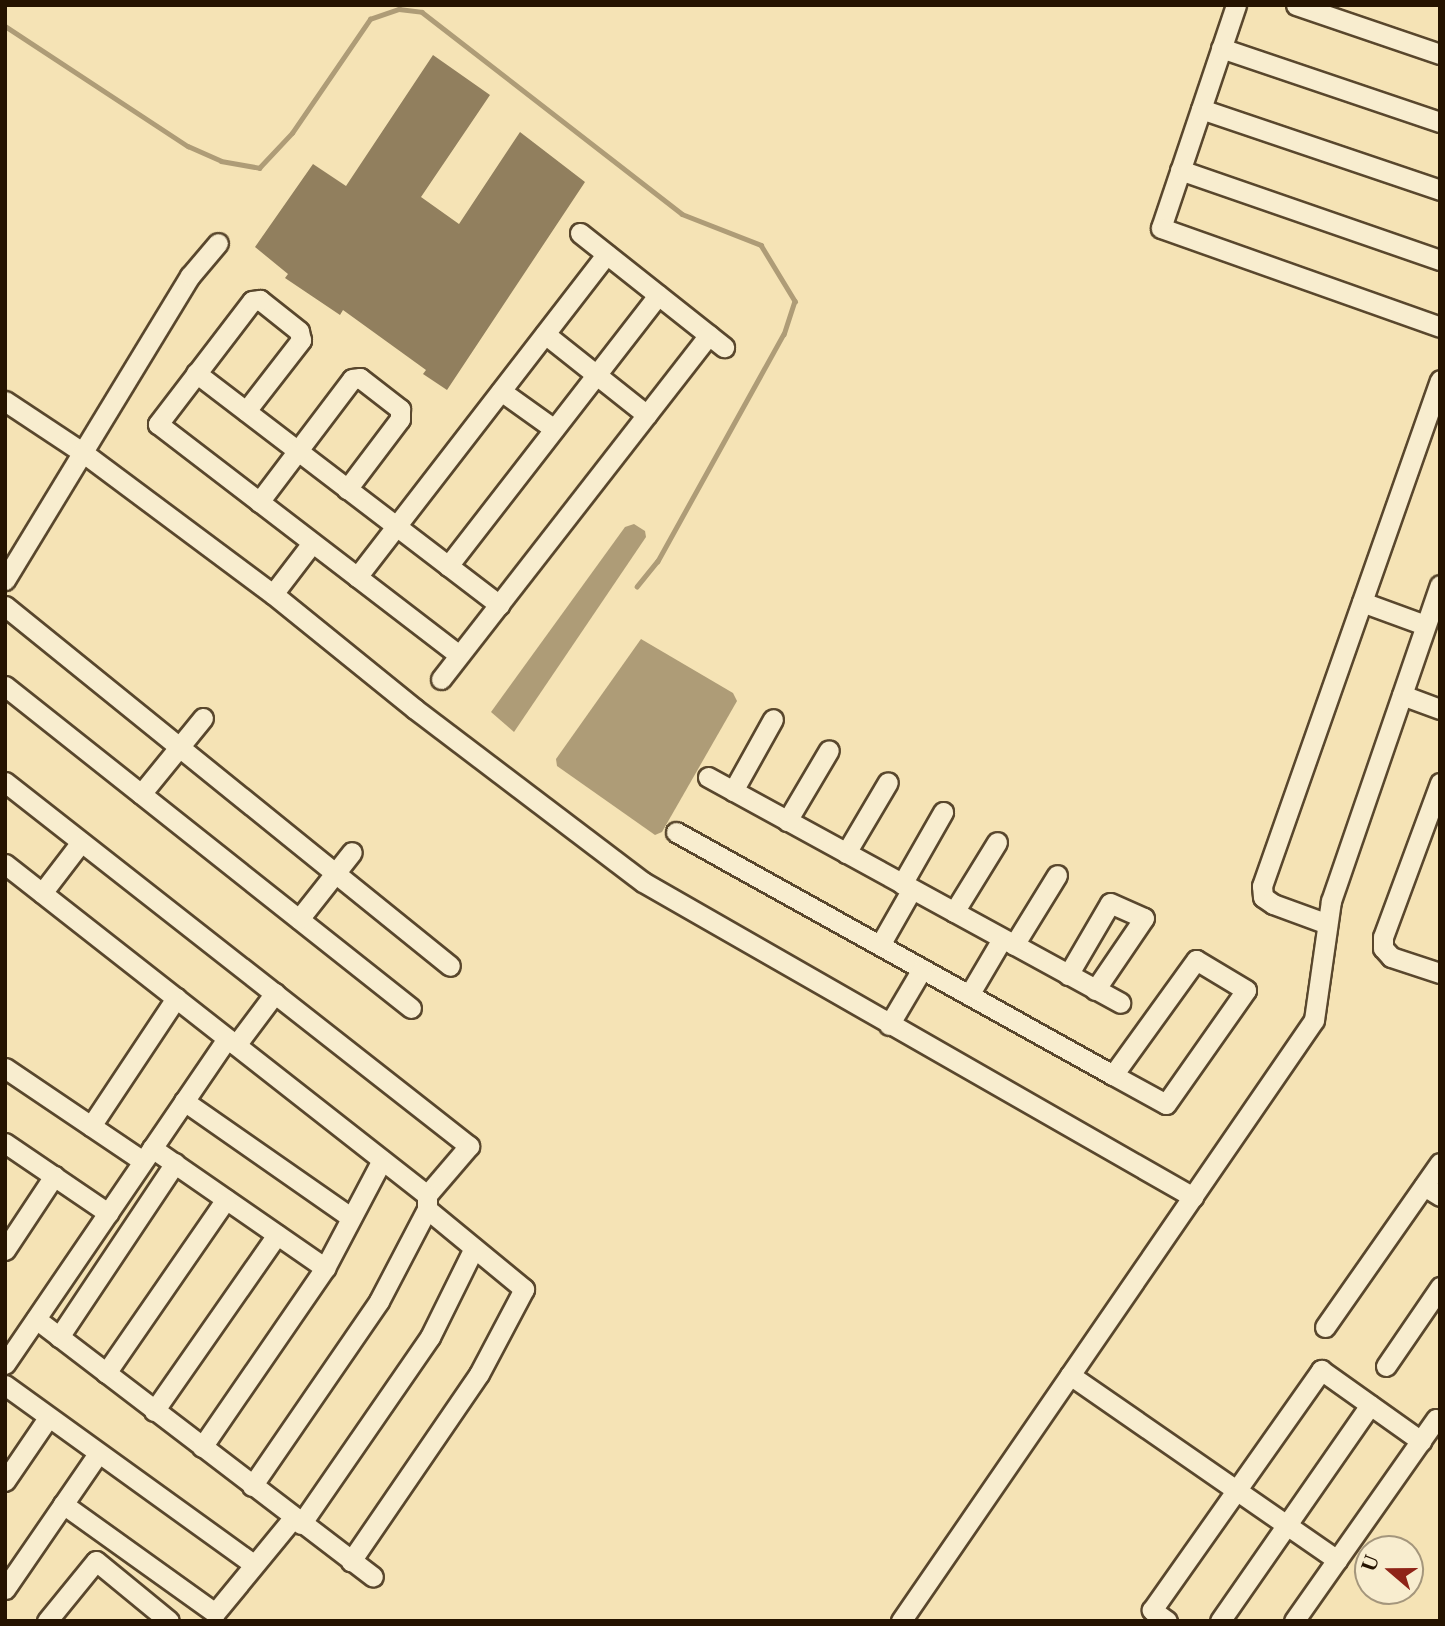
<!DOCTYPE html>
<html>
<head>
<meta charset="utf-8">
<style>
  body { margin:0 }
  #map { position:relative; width:1445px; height:1626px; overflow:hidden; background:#f5e3b5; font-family:"Libre Caslon Text",serif }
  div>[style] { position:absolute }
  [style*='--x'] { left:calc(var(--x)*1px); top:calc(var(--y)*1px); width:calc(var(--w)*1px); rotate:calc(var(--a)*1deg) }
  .water>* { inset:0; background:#ae9c77 }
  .stream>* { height:4.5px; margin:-2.25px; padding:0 2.25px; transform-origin:2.25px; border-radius:2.25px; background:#ae9c77 }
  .building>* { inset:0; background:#917f5e }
  .roads { filter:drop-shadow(2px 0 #59472d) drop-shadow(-2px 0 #59472d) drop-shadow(0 2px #59472d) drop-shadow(0 -2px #59472d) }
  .minor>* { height:19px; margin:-9.5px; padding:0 9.5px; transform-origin:9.5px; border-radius:9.5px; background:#f8edcf }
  span { translate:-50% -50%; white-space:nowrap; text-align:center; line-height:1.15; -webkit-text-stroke:7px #f8edcf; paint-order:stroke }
  .frame { position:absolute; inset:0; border:7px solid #251300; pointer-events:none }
  .north { position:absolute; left:1354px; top:1535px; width:70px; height:70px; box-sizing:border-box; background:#f8edcf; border:2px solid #a4967c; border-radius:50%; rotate:290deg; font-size:19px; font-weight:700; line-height:28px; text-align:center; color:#251300 }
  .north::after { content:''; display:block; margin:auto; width:24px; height:32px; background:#8f2418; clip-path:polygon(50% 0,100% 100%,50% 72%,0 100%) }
</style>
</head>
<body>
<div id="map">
  <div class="water">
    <i style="clip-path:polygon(634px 524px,645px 531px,646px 537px,514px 732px,491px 712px,625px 527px)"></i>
    <i style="clip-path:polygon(641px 639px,733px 693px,737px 701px,662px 832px,655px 835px,557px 766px,556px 759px)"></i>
  </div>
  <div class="stream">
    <i style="--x:5;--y:26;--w:219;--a:33.3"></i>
    <i style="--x:188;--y:146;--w:36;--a:24"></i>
    <i style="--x:221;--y:161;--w:39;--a:10"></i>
    <i style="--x:259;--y:168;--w:48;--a:-46.7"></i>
    <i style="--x:292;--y:133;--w:138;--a:-55.6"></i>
    <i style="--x:370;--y:19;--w:31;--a:-19"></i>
    <i style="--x:399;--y:9;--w:23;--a:7"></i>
    <i style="--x:422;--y:12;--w:329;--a:37.8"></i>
    <i style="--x:682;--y:214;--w:85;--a:21.4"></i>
    <i style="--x:761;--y:245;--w:66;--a:58.7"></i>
    <i style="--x:795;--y:301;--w:35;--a:108"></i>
    <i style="--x:784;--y:334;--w:260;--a:119"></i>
    <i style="--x:658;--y:561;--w:33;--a:129"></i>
  </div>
  <div class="building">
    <i style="clip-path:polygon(433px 55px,490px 95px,421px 197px,459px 224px,520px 132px,585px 182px,447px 390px,423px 374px,426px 370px,343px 310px,340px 315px,285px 278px,288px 274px,255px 247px,313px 164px,346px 186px)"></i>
  </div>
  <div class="roads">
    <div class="minor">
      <i style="--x:1236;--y:5;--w:235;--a:108.6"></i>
      <i style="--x:1161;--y:228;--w:296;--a:19.5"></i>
      <i style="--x:1296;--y:5;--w:152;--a:18.8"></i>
      <i style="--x:1221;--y:48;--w:231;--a:18.7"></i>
      <i style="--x:1201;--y:109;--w:252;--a:18.7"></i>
      <i style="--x:1180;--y:170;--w:275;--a:19.1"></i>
      <i style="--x:580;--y:233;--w:184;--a:38.4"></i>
      <i style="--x:545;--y:334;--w:130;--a:38.5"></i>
      <i style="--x:196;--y:373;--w:382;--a:37.4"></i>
      <i style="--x:501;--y:391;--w:65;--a:35.6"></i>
      <i style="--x:5;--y:401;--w:96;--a:33.5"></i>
      <i style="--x:85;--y:454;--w:234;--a:36.7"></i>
      <i style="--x:273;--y:594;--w:183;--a:39"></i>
      <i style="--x:415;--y:709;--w:286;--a:37.2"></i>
      <i style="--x:643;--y:882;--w:634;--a:29.8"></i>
      <i style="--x:246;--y:411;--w:90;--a:-52.2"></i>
      <i style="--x:301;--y:340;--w:9;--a:-103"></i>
      <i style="--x:299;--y:331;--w:50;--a:-141.5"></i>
      <i style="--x:260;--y:300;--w:8;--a:173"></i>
      <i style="--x:252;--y:301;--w:155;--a:127.4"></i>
      <i style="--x:158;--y:424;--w:379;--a:37.5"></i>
      <i style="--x:259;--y:502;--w:154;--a:-52.9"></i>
      <i style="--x:352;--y:379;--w:8;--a:-7"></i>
      <i style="--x:360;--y:378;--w:51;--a:37.8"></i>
      <i style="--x:400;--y:409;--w:10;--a:90"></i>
      <i style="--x:400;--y:419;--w:88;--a:127.1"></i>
      <i style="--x:448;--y:566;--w:343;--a:-52.2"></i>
      <i style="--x:357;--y:577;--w:408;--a:-52.3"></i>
      <i style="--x:5;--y:580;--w:356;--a:-58.7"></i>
      <i style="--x:190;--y:276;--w:43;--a:-49.7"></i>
      <i style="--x:273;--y:594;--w:64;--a:-52.6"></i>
      <i style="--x:1362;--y:602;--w:67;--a:20.1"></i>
      <i style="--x:5;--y:606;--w:572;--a:38.97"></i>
      <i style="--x:441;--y:679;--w:436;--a:-52.1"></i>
      <i style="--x:5;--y:686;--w:518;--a:38.42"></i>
      <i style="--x:1402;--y:695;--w:40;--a:20.2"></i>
      <i style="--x:708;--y:777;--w:470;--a:28.7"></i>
      <i style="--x:5;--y:782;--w:590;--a:38.11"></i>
      <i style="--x:469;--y:1146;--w:65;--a:130.6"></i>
      <i style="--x:1440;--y:783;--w:164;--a:110.3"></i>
      <i style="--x:1383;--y:937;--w:11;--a:90"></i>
      <i style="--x:1383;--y:948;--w:12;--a:48"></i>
      <i style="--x:1391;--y:957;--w:52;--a:18.1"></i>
      <i style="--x:733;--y:791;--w:82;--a:-60.9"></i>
      <i style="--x:141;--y:794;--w:98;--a:-50.8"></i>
      <i style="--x:787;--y:821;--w:82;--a:-59.4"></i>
      <i style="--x:676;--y:832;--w:500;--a:29.08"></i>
      <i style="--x:1113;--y:1075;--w:60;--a:28.7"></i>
      <i style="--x:1166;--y:1104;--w:139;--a:-54.9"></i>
      <i style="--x:1246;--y:990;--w:58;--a:-149"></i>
      <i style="--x:1196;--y:960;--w:142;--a:125.8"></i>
      <i style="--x:846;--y:853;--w:82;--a:-59.4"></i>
      <i style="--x:5;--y:864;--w:536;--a:38.11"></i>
      <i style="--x:427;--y:1195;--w:14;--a:90"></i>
      <i style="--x:427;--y:1209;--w:126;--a:39.5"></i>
      <i style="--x:524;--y:1289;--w:96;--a:117.9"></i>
      <i style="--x:479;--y:1374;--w:227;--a:124.4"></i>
      <i style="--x:902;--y:884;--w:83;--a:-60.3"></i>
      <i style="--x:42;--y:893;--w:64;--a:-52.6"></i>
      <i style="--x:954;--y:912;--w:82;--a:-58.4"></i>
      <i style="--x:299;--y:919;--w:85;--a:-51.7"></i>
      <i style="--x:1325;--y:923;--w:55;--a:-159.9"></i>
      <i style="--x:1273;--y:904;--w:12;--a:-145"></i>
      <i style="--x:1263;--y:897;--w:11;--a:-95"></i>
      <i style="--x:1262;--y:886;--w:536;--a:-70.62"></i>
      <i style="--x:880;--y:945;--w:64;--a:-60.3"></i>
      <i style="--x:1014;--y:945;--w:82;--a:-58.4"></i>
      <i style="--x:1068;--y:975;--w:83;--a:-59.7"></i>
      <i style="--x:1110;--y:903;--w:37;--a:24"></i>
      <i style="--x:1144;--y:918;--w:87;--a:124.2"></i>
      <i style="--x:969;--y:995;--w:65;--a:-59.5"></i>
      <i style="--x:889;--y:1025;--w:65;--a:-59.5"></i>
      <i style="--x:236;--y:1045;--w:65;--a:-53.1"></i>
      <i style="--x:5;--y:1068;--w:166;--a:34"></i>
      <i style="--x:184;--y:1101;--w:203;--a:34.9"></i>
      <i style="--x:91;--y:1126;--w:154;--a:-56.4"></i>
      <i style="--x:5;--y:1143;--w:125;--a:34.2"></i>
      <i style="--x:152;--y:1148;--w:211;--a:34.7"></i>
      <i style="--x:1424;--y:1186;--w:19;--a:32"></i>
      <i style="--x:5;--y:1250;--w:89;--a:-56.5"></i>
      <i style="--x:36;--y:1319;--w:424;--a:37.4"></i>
      <i style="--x:1325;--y:1327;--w:200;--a:-55"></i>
      <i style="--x:59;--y:1337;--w:209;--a:-56.3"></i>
      <i style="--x:5;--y:1364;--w:394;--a:-55.7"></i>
      <i style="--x:1386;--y:1366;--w:96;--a:-55.6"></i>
      <i style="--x:106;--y:1373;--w:211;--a:-55.4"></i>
      <i style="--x:1070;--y:1375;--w:325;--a:34.7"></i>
      <i style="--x:5;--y:1385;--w:306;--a:35.8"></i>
      <i style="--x:154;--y:1411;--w:215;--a:-55.1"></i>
      <i style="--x:202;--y:1447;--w:217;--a:-55.5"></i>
      <i style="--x:325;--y:1268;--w:122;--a:-62.2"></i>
      <i style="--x:5;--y:1481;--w:76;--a:-55.7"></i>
      <i style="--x:252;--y:1486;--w:224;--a:-55.5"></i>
      <i style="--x:379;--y:1301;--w:104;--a:-62.4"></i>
      <i style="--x:63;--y:1504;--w:187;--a:35.6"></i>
      <i style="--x:215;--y:1613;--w:123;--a:-50.6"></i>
      <i style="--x:301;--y:1524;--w:227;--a:-55.4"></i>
      <i style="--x:430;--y:1337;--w:99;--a:-63.7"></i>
      <i style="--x:5;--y:1589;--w:163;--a:-55.5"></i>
      <i style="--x:47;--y:1621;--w:77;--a:-50.8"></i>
      <i style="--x:96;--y:1561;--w:94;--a:39.4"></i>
      <i style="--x:901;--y:1621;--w:729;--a:-55.5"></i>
      <i style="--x:1314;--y:1020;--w:120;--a:-81.9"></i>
      <i style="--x:1331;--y:901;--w:334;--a:-71"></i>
      <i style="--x:1167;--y:1621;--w:19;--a:-144"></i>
      <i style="--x:1152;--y:1610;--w:294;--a:-54.8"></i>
      <i style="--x:1321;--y:1370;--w:123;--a:35.4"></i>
      <i style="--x:1220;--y:1621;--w:263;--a:-55.2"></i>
      <i style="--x:1294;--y:1621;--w:247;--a:-54.9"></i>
    </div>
  </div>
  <div class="frame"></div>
  <div class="north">U</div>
</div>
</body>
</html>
